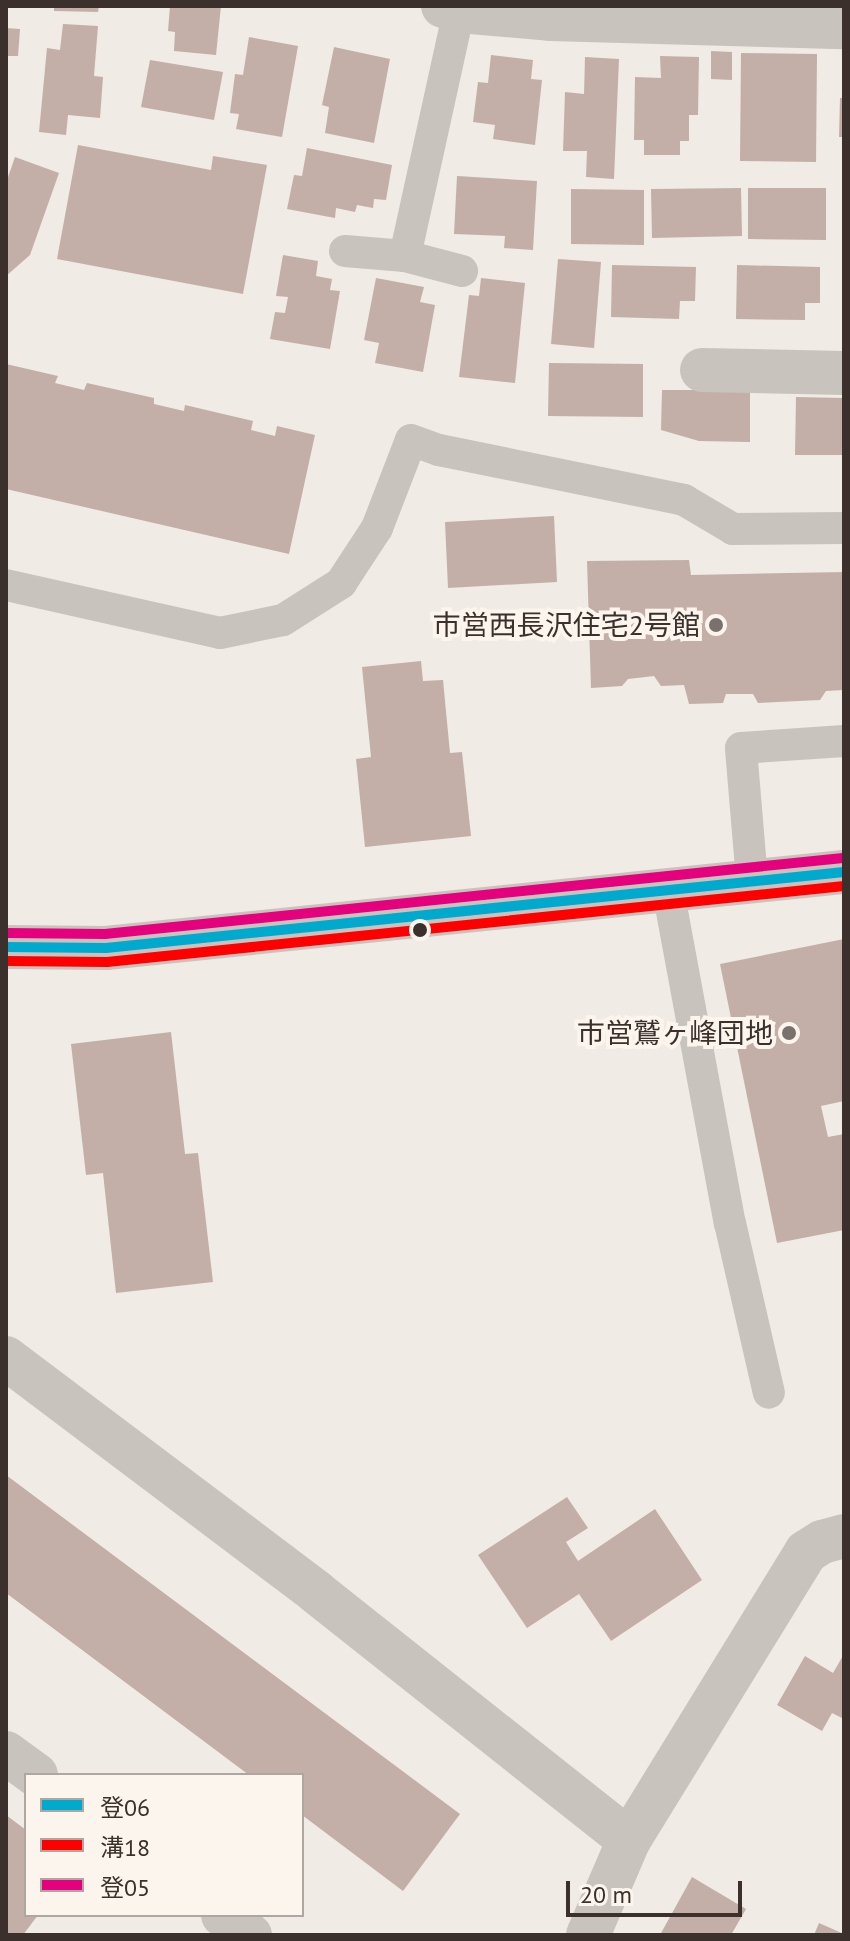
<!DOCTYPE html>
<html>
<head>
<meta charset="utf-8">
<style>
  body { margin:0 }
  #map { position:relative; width:850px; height:1941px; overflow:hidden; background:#f0ebe5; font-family:"PT Sans","Noto Sans JP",sans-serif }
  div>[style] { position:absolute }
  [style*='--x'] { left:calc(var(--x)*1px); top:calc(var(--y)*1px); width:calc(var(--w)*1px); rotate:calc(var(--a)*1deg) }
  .building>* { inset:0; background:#c3afa7 }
  .service>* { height:32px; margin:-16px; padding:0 16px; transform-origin:16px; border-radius:16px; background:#c9c3be }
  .minor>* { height:44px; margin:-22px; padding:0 22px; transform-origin:22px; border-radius:22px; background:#c9c3be }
  .tertiary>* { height:44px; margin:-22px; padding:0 22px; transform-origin:22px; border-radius:22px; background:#c9c3be }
  .bus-1>* { height:10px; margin:-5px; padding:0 5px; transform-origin:5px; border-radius:5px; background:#00a9ce }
  .bus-2>* { height:10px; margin:-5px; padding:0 5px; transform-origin:5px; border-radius:5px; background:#f00 }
  .bus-3>* { height:10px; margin:-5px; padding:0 5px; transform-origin:5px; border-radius:5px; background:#e5007d }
  .dots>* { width:22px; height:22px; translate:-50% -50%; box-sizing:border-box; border:4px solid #fbf5ee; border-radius:50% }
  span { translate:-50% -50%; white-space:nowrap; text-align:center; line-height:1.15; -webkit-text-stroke:8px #fbf5ee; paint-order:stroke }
  .poi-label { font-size:28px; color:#3b302b }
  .right { translate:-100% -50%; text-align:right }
  .frame { position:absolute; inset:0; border:8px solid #3b302b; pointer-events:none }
  .legend { position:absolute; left:24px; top:1773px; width:280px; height:144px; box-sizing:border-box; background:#fbf5ee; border:2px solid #aea6a0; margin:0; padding:10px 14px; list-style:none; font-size:24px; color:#3b302b }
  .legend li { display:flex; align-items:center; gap:16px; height:40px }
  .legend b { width:40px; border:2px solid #aea6a0 }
  .scale { position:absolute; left:566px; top:1881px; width:176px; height:36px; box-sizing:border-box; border:4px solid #3b302b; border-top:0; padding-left:10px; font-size:24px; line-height:28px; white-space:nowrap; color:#3b302b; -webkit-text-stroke:6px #fbf5ee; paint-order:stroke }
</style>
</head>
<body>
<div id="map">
  <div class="building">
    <i style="clip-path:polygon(54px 6px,99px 6px,98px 12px,54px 11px)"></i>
    <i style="clip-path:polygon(170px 6px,221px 6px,216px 55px,174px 51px,175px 32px,168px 31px)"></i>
    <i style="clip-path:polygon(63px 24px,98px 26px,94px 76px,103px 77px,100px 118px,68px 115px,66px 135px,39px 132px,47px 48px,60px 50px)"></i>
    <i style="clip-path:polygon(6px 28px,20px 29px,18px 56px,6px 56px)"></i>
    <i style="clip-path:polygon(249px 37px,298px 46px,282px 137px,236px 129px,239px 114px,230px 113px,235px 74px,243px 75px)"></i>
    <i style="clip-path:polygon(334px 47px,390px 59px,374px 143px,325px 133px,329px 107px,322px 105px)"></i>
    <i style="clip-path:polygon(711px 51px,732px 52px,732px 80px,711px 79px)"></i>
    <i style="clip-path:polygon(741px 53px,817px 54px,816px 162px,740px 161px)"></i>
    <i style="clip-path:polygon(491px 55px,533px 60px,531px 79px,542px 80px,535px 145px,493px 139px,495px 125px,473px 122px,478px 82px,488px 83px)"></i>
    <i style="clip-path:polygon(660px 56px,699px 57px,698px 115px,689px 115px,689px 141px,680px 141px,680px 155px,644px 155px,644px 140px,634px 140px,635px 77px,661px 78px)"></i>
    <i style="clip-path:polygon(585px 57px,619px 59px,614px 179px,586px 177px,587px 151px,563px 151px,565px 92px,584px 94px)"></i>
    <i style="clip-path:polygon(150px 60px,223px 72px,214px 120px,141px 107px)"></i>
    <i style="clip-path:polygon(840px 98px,844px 98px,844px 137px,839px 137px)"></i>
    <i style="clip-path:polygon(78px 145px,211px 170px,213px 156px,267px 165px,243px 294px,57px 259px)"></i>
    <i style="clip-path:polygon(307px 148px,392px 165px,386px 200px,374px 199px,373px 208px,357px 205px,355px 212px,336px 208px,335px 218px,287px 209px,294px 175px,302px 176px)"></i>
    <i style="clip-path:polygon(15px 157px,59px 173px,30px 255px,6px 276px,6px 183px)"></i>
    <i style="clip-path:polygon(457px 176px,537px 181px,533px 250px,504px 248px,505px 236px,454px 234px)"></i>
    <i style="clip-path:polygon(741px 188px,742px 236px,652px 238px,651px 189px)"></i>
    <i style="clip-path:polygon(748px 188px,826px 188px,826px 240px,748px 239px)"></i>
    <i style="clip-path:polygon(571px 189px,644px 190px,644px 245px,571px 244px)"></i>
    <i style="clip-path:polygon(283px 255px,318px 261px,316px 276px,332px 279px,330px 290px,340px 291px,330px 349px,270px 339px,275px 312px,285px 313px,288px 297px,276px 296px)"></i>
    <i style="clip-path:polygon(558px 259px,601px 262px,594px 348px,551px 344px)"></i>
    <i style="clip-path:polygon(612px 265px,696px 267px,695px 301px,680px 301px,679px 319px,611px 317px)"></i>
    <i style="clip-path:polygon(737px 265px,820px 267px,820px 303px,805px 303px,805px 320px,736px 319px)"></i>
    <i style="clip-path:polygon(376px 278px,424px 287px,420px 302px,435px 305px,423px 372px,375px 363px,379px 343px,364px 340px)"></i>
    <i style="clip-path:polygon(481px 278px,525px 283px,515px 383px,459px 377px,469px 295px,479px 296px)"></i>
    <i style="clip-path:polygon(549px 363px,643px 364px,643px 417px,548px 416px)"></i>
    <i style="clip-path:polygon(6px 364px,58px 376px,55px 383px,84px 390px,87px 383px,154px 398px,154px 404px,184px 411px,185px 405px,253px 421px,251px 430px,275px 436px,277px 426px,315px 435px,289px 554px,6px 489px)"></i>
    <i style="clip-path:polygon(662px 390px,750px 390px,750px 442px,699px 441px,661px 430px)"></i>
    <i style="clip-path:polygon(796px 397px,844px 398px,844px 455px,795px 455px)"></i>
    <i style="clip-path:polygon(554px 516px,557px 582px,448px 588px,445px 522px)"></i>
    <i style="clip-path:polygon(689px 560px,691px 575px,844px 572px,844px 690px,826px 691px,820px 700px,758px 703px,753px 694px,726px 694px,723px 703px,689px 704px,684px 685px,661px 686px,654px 676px,628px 679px,622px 686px,591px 688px,587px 561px)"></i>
    <i style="clip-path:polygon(421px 661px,423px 681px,443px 680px,450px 753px,462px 752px,471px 836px,365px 847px,356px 759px,371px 757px,362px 667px)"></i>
    <i style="clip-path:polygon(844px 939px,844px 1101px,821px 1106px,828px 1137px,844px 1134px,844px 1230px,777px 1243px,720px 964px)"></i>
    <i style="clip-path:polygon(171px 1032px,185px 1154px,198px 1153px,213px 1282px,116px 1293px,103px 1173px,86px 1175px,71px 1044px)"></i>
    <i style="clip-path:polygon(6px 1475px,460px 1814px,403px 1891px,302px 1815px,302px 1775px,249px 1775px,6px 1593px)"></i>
    <i style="clip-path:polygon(567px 1497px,588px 1528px,566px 1542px,578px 1561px,655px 1509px,702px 1580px,611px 1641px,579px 1594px,527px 1628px,478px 1555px)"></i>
    <i style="clip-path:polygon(844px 1654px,844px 1719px,832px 1713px,822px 1731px,777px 1705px,805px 1656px,833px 1673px)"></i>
    <i style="clip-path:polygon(6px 1815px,26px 1830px,26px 1915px,38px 1915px,23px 1935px,6px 1935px)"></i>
    <i style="clip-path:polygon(692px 1877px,746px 1909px,731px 1935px,660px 1935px)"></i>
    <i style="clip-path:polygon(819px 1923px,844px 1934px,844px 1935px,814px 1935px)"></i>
  </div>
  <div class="service">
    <i style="--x:345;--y:251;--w:60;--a:4.8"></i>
    <i style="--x:405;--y:256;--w:59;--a:14.7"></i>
    <i style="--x:405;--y:256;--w:251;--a:-77.6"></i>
    <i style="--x:6;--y:585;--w:219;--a:12.6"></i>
    <i style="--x:220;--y:633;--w:64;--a:-11.7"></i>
    <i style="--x:283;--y:620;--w:69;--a:-32.5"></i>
    <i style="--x:341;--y:583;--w:66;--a:-56.8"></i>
    <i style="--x:377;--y:528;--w:94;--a:-68.9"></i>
    <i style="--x:411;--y:440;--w:30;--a:20"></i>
    <i style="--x:439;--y:450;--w:250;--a:11.5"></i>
    <i style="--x:684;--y:500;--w:57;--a:30.6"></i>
    <i style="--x:733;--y:529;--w:111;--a:-0.5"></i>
    <i style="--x:752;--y:880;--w:132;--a:-94.8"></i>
    <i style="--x:741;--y:748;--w:103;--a:-3.9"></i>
    <i style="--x:668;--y:890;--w:339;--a:79.5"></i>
    <i style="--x:730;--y:1223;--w:174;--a:77.1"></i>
  </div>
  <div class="minor">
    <i style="--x:443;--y:6;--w:17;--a:17"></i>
    <i style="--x:459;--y:11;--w:91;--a:5"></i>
    <i style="--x:550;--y:19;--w:294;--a:1.6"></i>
    <i style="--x:702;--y:370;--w:142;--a:1.2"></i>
    <i style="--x:6;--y:1358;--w:388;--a:37"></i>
    <i style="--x:316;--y:1592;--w:399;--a:38.4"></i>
    <i style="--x:6;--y:1753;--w:37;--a:36"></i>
    <i style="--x:223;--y:1915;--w:34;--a:37"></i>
    <i style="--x:588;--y:1935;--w:103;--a:-66.7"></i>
    <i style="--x:629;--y:1840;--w:338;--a:-58.4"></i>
    <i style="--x:806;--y:1552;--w:19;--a:-32"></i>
    <i style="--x:822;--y:1542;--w:23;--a:-15"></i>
  </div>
  <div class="tertiary">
    <i style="--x:6;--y:947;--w:100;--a:0.6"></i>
    <i style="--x:106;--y:948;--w:742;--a:-5.88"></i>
  </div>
  <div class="bus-1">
    <i style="--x:6;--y:947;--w:100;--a:0.6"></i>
    <i style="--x:106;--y:948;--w:742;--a:-5.88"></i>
  </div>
  <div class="bus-2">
    <i style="--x:6;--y:961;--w:101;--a:0.6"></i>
    <i style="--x:107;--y:962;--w:741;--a:-5.89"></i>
  </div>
  <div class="bus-3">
    <i style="--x:6;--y:933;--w:99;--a:0.6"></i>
    <i style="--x:105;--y:934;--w:742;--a:-5.88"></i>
  </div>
  <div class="dots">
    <i style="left:716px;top:625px;background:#7a716c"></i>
    <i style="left:420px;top:930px;background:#3b302b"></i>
    <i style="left:789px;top:1033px;background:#7a716c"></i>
  </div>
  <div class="poi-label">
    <span class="right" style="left:700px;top:625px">市営西長沢住宅2号館</span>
    <span class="right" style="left:773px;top:1033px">市営鷲ヶ峰団地</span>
  </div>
  <div class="frame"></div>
  <ul class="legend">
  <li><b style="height:10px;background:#00a9ce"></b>登06</li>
  <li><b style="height:10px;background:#f00"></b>溝18</li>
  <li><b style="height:10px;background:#e5007d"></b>登05</li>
  </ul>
  <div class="scale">20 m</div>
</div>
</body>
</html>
